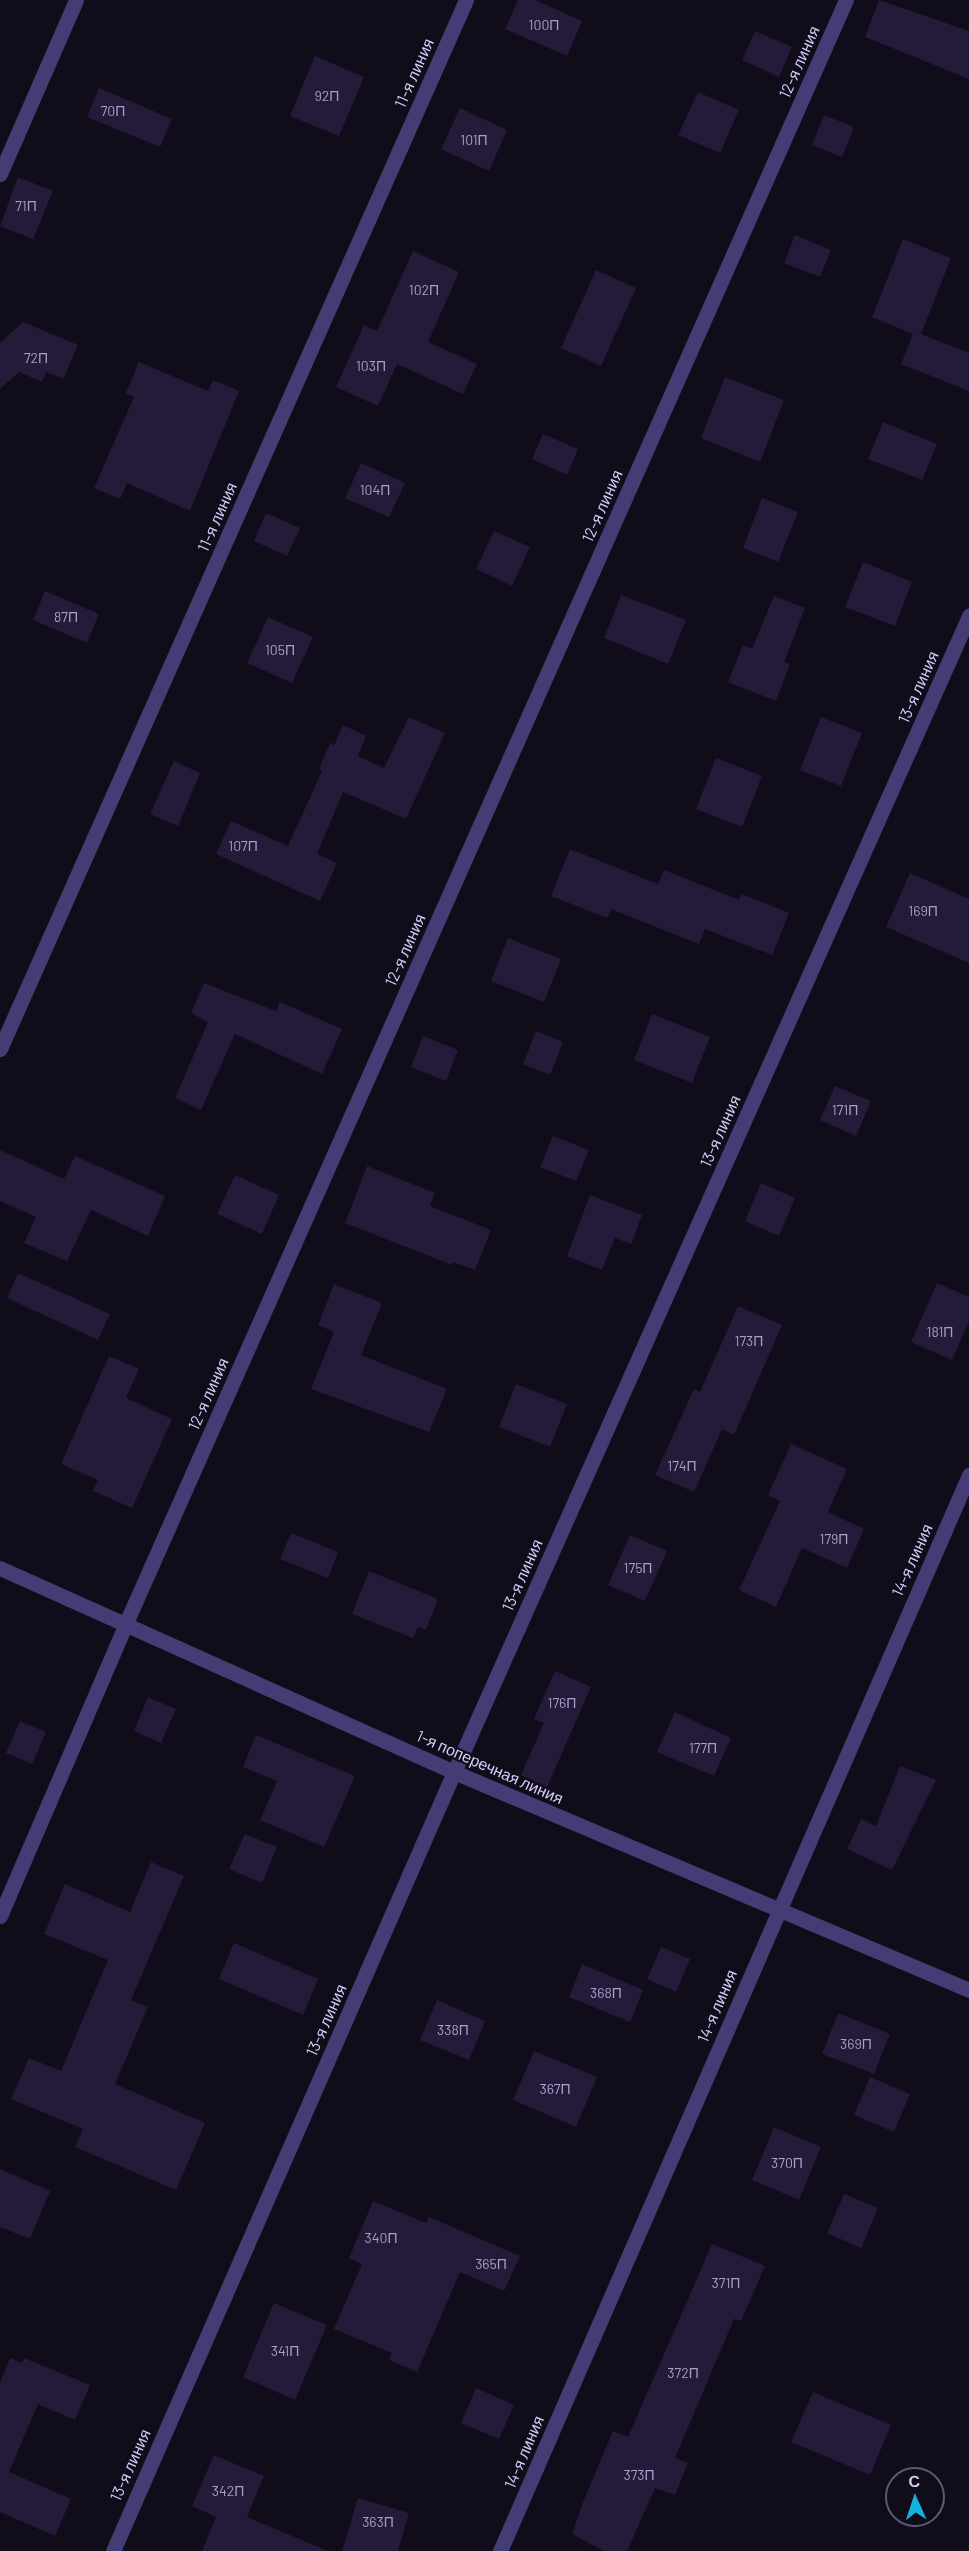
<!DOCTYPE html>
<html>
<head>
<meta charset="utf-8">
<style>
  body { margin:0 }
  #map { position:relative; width:969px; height:2551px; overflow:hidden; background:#100c1a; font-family:Barlow,sans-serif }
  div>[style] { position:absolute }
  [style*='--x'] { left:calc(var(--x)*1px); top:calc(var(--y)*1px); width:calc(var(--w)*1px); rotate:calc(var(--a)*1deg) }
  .building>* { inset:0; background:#241a39 }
  .minor>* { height:15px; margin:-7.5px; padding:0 7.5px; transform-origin:7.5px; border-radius:7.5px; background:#443c74 }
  span { translate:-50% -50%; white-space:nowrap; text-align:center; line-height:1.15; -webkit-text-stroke:4.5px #100c1a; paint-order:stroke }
  .number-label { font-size:14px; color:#a99fca }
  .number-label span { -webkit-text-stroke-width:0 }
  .street-label { font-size:16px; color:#d5cbfa }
  .north { position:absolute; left:885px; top:2467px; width:60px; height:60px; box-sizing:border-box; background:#100c1a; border:2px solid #5f5874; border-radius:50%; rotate:357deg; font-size:16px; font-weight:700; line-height:24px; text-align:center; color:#d5cbfa }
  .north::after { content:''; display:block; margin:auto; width:21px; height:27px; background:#16b1da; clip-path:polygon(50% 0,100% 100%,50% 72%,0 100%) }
</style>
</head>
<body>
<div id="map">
  <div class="building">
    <i style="clip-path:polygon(518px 0,535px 0,582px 21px,567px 56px,505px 29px)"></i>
    <i style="clip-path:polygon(879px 0,969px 31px,969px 79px,865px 37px)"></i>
    <i style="clip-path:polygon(755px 31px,792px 47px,779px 77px,742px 60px)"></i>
    <i style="clip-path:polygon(315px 56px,364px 77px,339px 136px,290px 116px)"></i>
    <i style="clip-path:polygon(99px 88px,172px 119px,160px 147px,87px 117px)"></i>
    <i style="clip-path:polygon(698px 92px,739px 110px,720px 153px,678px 135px)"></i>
    <i style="clip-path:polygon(460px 108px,507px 130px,489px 171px,441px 149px)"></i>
    <i style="clip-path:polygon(824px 115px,854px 127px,842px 157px,812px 145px)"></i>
    <i style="clip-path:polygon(18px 177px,53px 191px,33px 239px,0 226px)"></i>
    <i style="clip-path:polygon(795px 235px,831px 250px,820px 277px,784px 263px)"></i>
    <i style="clip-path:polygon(903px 239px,951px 258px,921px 334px,969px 353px,969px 391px,901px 364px,913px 334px,872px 317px)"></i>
    <i style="clip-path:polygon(413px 251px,459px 272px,428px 342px,477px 364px,463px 394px,397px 364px,378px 406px,336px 387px,364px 325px,377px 331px)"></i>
    <i style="clip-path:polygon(596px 270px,636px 288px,601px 366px,561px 348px)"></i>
    <i style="clip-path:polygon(23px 322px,78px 345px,63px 379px,46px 372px,42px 382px,19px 372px,0 389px,0 343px)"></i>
    <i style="clip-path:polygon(139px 362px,208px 391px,213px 380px,239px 391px,190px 511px,127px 483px,120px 499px,94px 488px,134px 397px,126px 393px)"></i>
    <i style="clip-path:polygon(725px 377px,784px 400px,760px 462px,701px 438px)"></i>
    <i style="clip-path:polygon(883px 422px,937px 444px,922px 480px,868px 459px)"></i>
    <i style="clip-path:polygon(543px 434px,578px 449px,567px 475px,532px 459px)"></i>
    <i style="clip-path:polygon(361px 463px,405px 483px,389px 517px,345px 498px)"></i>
    <i style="clip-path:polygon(762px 498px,798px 512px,778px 562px,743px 548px)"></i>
    <i style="clip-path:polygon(266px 513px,300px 528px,287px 556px,254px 541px)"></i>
    <i style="clip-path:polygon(494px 531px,530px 547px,512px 586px,476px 569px)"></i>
    <i style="clip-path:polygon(863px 562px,912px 582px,895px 626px,845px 607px)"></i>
    <i style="clip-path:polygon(45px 591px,99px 614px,87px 643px,33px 620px)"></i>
    <i style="clip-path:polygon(621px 595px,686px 620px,668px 664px,604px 638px)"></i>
    <i style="clip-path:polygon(774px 596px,805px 608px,784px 662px,790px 664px,776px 701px,728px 682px,743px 645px,752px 649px)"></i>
    <i style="clip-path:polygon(268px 617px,313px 637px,292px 683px,247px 663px)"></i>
    <i style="clip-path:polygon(409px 717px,445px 733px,406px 819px,343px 792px,317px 854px,337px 863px,320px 901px,216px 854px,231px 821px,288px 846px,322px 771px,319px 769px,330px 743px,334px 745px,343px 725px,366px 736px,358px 756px,384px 768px)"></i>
    <i style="clip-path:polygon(821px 717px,862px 733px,841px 786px,800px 770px)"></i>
    <i style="clip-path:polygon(716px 758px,762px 776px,742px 827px,696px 809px)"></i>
    <i style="clip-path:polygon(174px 761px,200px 773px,178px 826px,150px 814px)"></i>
    <i style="clip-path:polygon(570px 849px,658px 884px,664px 870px,739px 900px,742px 894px,789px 913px,772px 955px,705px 929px,699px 944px,611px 909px,607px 918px,551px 896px)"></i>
    <i style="clip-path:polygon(910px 873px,969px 899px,969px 963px,886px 927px)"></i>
    <i style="clip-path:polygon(508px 938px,561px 959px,544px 1002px,491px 981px)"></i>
    <i style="clip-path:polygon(204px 983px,276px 1011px,280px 1002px,342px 1029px,322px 1074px,235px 1034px,201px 1110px,175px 1098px,208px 1022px,191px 1013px)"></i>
    <i style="clip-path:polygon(652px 1014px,710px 1037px,692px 1083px,634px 1060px)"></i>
    <i style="clip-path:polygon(536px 1031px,563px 1042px,550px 1075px,523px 1064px)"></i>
    <i style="clip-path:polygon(423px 1036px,458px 1050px,446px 1081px,411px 1067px)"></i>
    <i style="clip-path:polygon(835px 1086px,871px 1101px,856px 1136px,820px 1120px)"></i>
    <i style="clip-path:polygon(553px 1136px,589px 1150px,576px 1181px,540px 1167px)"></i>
    <i style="clip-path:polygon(0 1150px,64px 1179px,75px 1156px,165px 1196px,148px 1236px,91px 1210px,67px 1261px,24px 1243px,36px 1217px,0 1201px)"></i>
    <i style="clip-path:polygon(367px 1166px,435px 1193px,430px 1206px,491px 1230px,475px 1270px,453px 1262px,452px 1265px,345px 1223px)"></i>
    <i style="clip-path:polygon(235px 1175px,279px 1195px,262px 1234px,217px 1214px)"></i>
    <i style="clip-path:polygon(761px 1183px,795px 1198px,779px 1236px,745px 1221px)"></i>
    <i style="clip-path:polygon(590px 1195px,642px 1215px,631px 1244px,615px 1238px,602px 1270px,567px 1256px)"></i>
    <i style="clip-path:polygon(18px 1273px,110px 1314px,98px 1340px,7px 1298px)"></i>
    <i style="clip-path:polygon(937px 1283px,969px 1297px,969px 1321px,952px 1360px,911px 1342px)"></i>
    <i style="clip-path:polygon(334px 1284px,382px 1303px,361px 1355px,447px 1389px,429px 1432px,311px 1389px,334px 1332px,318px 1325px)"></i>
    <i style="clip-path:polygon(738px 1306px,782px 1325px,734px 1435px,722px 1429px,694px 1492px,655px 1475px,694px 1389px,700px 1392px)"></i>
    <i style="clip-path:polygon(109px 1356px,139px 1369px,126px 1398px,172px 1419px,132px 1508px,93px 1491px,98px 1480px,61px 1464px)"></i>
    <i style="clip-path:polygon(516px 1384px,567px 1404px,550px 1447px,499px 1427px)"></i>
    <i style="clip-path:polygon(791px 1444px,847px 1469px,828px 1512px,864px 1529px,847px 1568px,802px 1548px,776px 1607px,739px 1590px,780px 1501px,768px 1495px)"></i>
    <i style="clip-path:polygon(291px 1533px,338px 1552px,328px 1578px,280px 1559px)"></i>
    <i style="clip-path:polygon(630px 1535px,667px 1551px,645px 1601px,608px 1585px)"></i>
    <i style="clip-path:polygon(369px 1571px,438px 1599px,426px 1630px,418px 1627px,413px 1638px,352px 1614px)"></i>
    <i style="clip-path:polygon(555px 1671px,591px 1687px,547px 1787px,521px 1775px,544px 1723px,534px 1719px)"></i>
    <i style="clip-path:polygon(148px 1697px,176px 1709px,161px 1743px,134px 1731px)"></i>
    <i style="clip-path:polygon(675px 1712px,731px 1738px,714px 1776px,657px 1752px)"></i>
    <i style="clip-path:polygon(20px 1721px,46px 1732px,32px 1764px,6px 1753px)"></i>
    <i style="clip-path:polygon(256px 1735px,355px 1776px,324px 1847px,260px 1820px,277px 1781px,243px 1767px)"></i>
    <i style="clip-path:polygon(900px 1766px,936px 1780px,892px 1870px,847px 1849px,861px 1819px,876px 1826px)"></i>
    <i style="clip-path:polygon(245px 1834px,277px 1847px,262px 1883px,229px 1869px)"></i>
    <i style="clip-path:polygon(151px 1862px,184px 1876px,131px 2000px,148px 2007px,115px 2084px,205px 2123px,176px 2190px,75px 2147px,83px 2129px,11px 2099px,29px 2058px,61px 2071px,108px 1960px,44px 1934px,65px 1884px,130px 1912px)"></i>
    <i style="clip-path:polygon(234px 1943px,318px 1979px,303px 2015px,219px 1979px)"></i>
    <i style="clip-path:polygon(661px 1947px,690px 1959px,676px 1992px,647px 1979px)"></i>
    <i style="clip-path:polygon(582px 1964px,643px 1990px,630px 2022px,569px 1997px)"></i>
    <i style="clip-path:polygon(437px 2000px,485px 2021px,469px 2060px,420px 2040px)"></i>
    <i style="clip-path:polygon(838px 2013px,890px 2034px,874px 2074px,822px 2054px)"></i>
    <i style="clip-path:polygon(534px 2051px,597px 2077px,576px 2127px,513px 2100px)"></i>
    <i style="clip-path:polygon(870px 2077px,910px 2094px,894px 2132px,854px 2115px)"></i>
    <i style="clip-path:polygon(774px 2127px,821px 2147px,799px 2200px,752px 2180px)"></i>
    <i style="clip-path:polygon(0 2169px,50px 2191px,30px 2239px,0 2227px)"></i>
    <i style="clip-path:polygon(844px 2194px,878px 2208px,861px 2248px,827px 2233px)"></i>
    <i style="clip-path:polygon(373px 2201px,426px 2223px,429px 2217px,520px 2256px,504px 2291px,460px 2272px,417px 2372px,389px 2360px,392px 2353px,334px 2329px,362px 2264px,349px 2258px)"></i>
    <i style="clip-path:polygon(712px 2244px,765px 2266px,741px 2321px,734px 2319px,675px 2458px,688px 2463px,675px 2495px,655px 2488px,627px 2551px,604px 2551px,572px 2534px,583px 2502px,613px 2431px,628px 2437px)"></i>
    <i style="clip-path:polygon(274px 2303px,327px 2325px,295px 2400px,243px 2377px)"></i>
    <i style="clip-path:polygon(10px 2358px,22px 2363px,24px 2358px,90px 2385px,75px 2420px,38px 2404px,9px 2472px,71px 2499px,55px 2536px,0 2512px,0 2383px)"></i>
    <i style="clip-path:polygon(476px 2388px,514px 2405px,499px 2439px,461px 2423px)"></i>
    <i style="clip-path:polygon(813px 2392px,891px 2425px,870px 2475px,791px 2442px)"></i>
    <i style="clip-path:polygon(214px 2455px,264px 2476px,247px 2517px,328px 2551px,202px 2551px,216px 2517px,192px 2506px)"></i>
    <i style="clip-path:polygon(358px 2498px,409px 2513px,398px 2551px,342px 2551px)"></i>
  </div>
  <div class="minor">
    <i style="--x:0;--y:174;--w:190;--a:-66.4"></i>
    <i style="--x:0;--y:1049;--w:1148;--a:-66.05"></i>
    <i style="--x:0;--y:1568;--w:498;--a:24.2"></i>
    <i style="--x:454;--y:1772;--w:559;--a:22.94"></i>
    <i style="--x:0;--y:1916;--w:319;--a:-66.7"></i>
    <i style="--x:126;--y:1623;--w:1776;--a:-66.08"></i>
    <i style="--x:113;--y:2551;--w:850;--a:-66.36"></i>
    <i style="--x:454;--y:1772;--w:1266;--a:-65.99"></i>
    <i style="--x:500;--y:2551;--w:1174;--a:-66.45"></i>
  </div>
  <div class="number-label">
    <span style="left:544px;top:25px">100П</span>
    <span style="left:327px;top:96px">92П</span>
    <span style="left:113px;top:111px">70П</span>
    <span style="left:474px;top:140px">101П</span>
    <span style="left:26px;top:206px">71П</span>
    <span style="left:424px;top:290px">102П</span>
    <span style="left:36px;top:358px">72П</span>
    <span style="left:371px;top:366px">103П</span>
    <span style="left:375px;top:490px">104П</span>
    <span style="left:66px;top:617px">87П</span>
    <span style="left:280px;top:650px">105П</span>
    <span style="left:243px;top:846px">107П</span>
    <span style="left:923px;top:911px">169П</span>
    <span style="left:845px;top:1110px">171П</span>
    <span style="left:940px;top:1332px">181П</span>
    <span style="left:749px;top:1341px">173П</span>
    <span style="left:682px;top:1466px">174П</span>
    <span style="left:834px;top:1539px">179П</span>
    <span style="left:638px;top:1568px">175П</span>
    <span style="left:562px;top:1703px">176П</span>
    <span style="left:703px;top:1748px">177П</span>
    <span style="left:606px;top:1993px">368П</span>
    <span style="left:453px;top:2030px">338П</span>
    <span style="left:856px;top:2044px">369П</span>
    <span style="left:555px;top:2089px">367П</span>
    <span style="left:787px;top:2163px">370П</span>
    <span style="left:381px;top:2238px">340П</span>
    <span style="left:491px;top:2264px">365П</span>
    <span style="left:726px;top:2283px">371П</span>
    <span style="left:285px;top:2351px">341П</span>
    <span style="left:683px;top:2373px">372П</span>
    <span style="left:639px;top:2475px">373П</span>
    <span style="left:228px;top:2491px">342П</span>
    <span style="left:378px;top:2522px">363П</span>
  </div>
  <div class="street-label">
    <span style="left:799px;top:62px;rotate:-66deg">12-я линия</span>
    <span style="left:414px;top:73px;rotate:-66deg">11-я линия</span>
    <span style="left:602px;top:506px;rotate:-66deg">12-я линия</span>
    <span style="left:217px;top:517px;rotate:-66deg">11-я линия</span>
    <span style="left:918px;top:687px;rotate:-66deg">13-я линия</span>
    <span style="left:405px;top:950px;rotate:-66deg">12-я линия</span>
    <span style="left:720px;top:1131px;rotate:-66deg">13-я линия</span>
    <span style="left:208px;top:1394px;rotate:-66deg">12-я линия</span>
    <span style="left:912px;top:1560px;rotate:-66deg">14-я линия</span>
    <span style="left:522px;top:1575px;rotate:-66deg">13-я линия</span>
    <span style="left:490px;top:1767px;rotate:24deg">1-я поперечная линия</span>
    <span style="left:717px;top:2006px;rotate:-67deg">14-я линия</span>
    <span style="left:326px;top:2020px;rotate:-66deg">13-я линия</span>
    <span style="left:524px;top:2452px;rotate:-67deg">14-я линия</span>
    <span style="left:130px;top:2465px;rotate:-66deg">13-я линия</span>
  </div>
  <div class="north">С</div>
</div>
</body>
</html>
